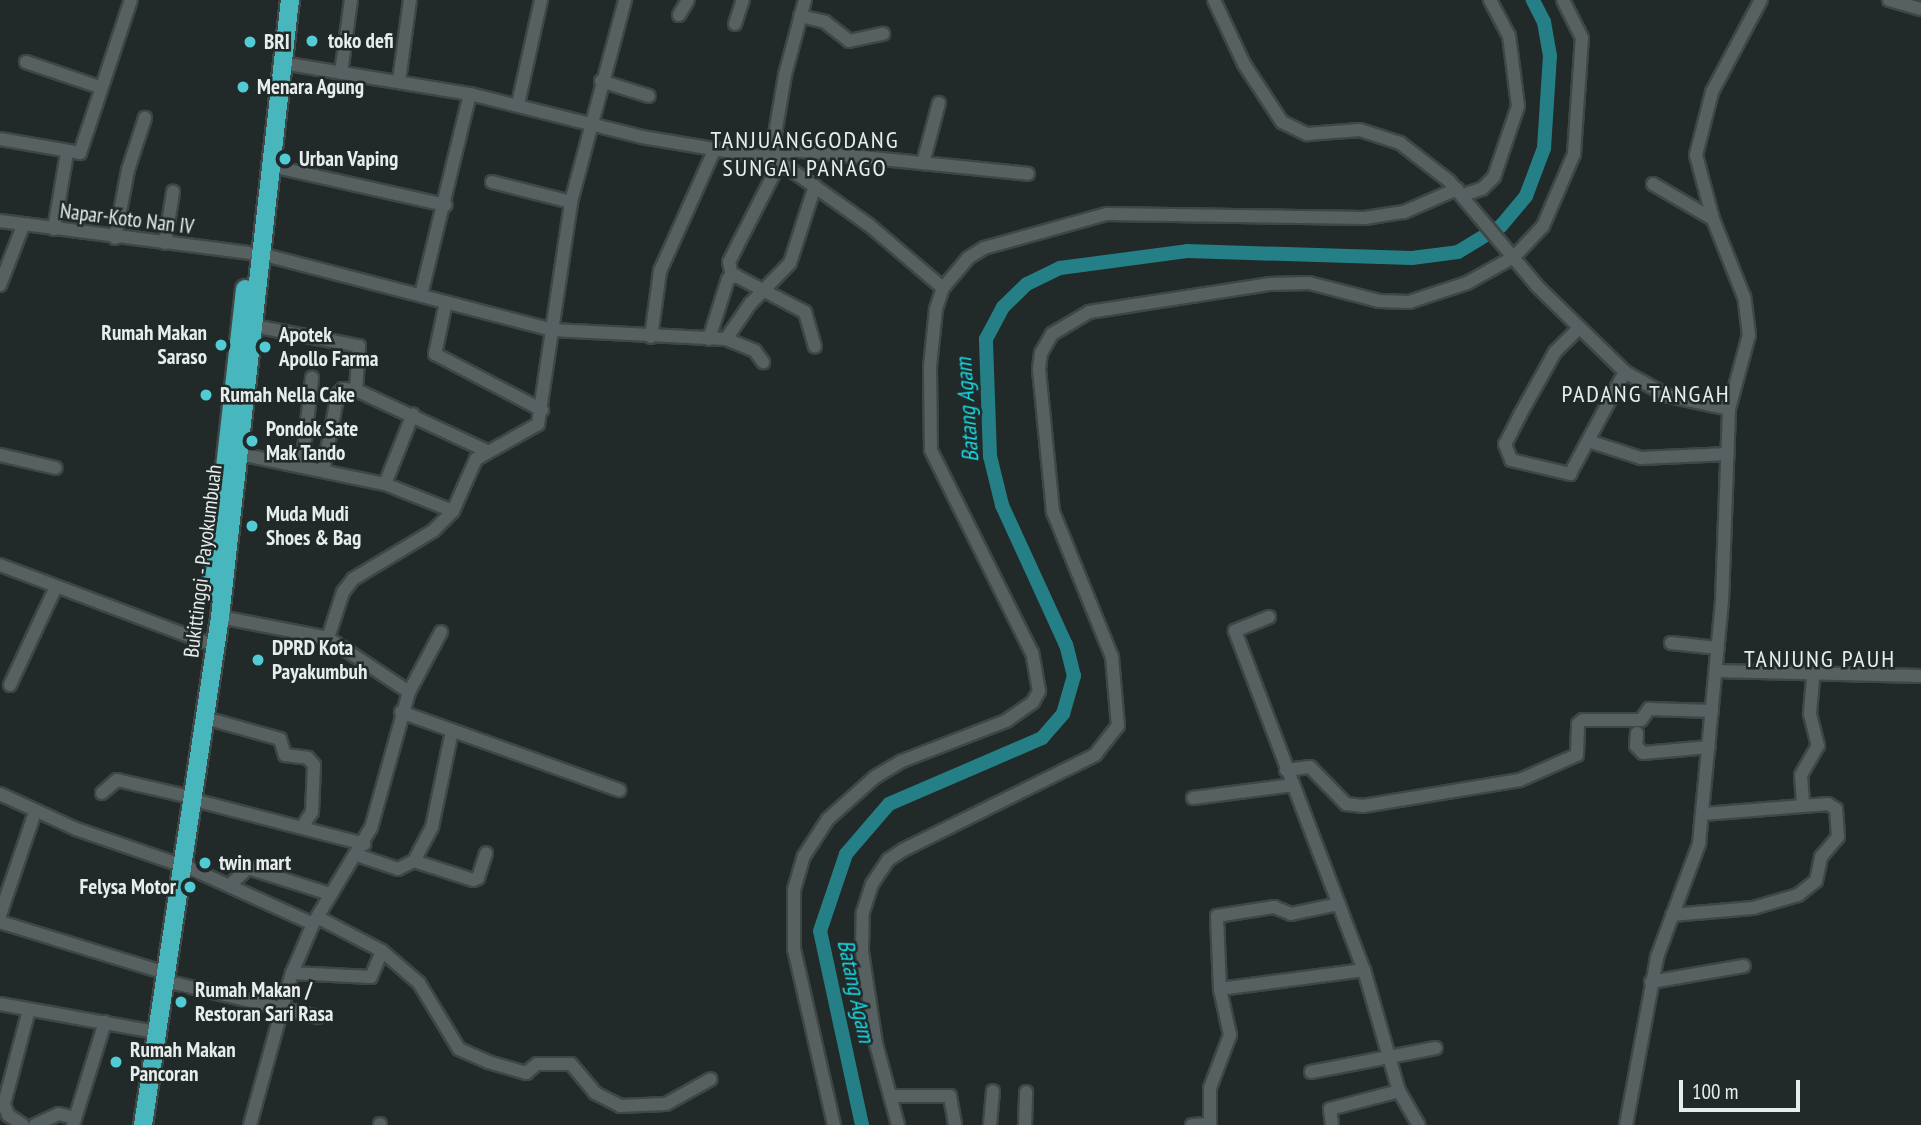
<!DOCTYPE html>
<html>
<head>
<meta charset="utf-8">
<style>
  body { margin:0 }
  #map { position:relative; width:1921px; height:1125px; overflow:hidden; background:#212929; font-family:"PT Sans Narrow",sans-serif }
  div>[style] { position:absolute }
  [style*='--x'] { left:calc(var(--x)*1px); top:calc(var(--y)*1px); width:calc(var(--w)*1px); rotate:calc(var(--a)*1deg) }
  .river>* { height:14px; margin:-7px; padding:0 7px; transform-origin:7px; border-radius:7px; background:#248086 }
  .roads { filter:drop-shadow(2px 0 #3f4646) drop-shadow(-2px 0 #3f4646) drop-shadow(0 2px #3f4646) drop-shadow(0 -2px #3f4646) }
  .minor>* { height:12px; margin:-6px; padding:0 6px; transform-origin:6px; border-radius:6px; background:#586162 }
  .highway>* { height:18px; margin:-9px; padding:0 9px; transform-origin:9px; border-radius:9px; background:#47b6bd }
  .dots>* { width:19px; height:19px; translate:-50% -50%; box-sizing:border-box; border:4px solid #212929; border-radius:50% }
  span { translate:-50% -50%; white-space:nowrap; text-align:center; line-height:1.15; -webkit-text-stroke:5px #212929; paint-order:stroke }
  .poi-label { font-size:21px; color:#e7ecec; font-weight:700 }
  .left { translate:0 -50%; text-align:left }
  .right { translate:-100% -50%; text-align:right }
  .street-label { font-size:21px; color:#e7ecec }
  .water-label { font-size:23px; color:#18d8e3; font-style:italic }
  .quarter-label { font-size:24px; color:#e7ecec; letter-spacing:2px }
  .scale { position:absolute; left:1679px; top:1080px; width:121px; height:32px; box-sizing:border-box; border:4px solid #e7ecec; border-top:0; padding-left:9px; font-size:21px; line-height:24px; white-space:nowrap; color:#e7ecec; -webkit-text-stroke:5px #212929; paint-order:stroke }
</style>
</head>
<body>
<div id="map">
  <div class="river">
    <i style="--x:862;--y:1125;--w:198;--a:-102.2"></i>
    <i style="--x:820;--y:931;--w:81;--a:-71.3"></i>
    <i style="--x:846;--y:854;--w:66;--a:-49.3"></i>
    <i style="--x:889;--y:804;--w:167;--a:-23.3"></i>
    <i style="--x:1042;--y:738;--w:32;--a:-49"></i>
    <i style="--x:1063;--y:714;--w:40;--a:-74"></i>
    <i style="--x:1074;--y:676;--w:32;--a:-104"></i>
    <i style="--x:1066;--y:645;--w:154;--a:-114.6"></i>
    <i style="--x:1002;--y:505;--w:50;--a:-103.8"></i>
    <i style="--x:990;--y:456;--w:117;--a:-92"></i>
    <i style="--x:986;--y:339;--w:36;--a:-62"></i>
    <i style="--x:1003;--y:307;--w:33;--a:-44"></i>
    <i style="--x:1027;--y:284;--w:37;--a:-26"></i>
    <i style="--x:1060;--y:268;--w:128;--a:-7.6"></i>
    <i style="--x:1187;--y:251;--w:225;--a:1.8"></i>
    <i style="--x:1412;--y:258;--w:46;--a:-7.4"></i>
    <i style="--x:1458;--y:252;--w:50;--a:-31.2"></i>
    <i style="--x:1501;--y:226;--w:39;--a:-50"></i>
    <i style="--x:1526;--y:196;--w:51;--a:-69.4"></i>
    <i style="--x:1544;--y:148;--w:92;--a:-86.3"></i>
    <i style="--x:1550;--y:56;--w:35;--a:-100"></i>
    <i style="--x:1544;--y:22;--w:25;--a:-117"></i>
  </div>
  <div class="roads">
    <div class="minor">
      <i style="--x:1214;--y:0;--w:71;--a:64.9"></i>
      <i style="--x:1244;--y:64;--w:69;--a:56.8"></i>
      <i style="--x:1282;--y:122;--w:28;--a:26"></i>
      <i style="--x:1307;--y:134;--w:53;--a:-4.3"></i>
      <i style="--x:1360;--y:130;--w:42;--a:18"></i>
      <i style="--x:1400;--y:143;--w:62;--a:37.8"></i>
      <i style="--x:1449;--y:181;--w:137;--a:50"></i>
      <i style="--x:1537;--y:286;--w:123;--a:44.3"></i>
      <i style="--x:1625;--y:372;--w:49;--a:29.2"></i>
      <i style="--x:1668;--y:396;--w:62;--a:12"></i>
      <i style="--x:1889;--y:0;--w:33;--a:16"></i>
      <i style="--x:679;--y:15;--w:17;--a:-59"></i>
      <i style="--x:800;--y:16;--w:26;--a:13"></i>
      <i style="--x:825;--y:22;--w:31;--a:38"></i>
      <i style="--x:849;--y:41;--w:35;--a:-12"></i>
      <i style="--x:735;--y:24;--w:25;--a:-72"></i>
      <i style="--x:26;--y:62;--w:77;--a:18.9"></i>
      <i style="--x:282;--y:63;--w:191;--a:9.4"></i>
      <i style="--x:470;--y:94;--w:177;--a:14"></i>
      <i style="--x:642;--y:137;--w:121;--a:9.5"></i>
      <i style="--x:761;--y:157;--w:16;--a:-43"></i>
      <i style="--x:773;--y:146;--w:72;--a:-80.4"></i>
      <i style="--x:785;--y:75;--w:78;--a:-75.1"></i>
      <i style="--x:341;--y:73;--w:74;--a:-82.2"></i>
      <i style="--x:399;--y:81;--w:82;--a:-82.3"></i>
      <i style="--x:601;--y:81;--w:50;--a:17.4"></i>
      <i style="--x:518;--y:104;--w:107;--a:-77.5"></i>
      <i style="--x:0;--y:139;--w:81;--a:9.9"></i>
      <i style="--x:80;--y:153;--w:161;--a:-71.6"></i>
      <i style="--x:772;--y:153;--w:31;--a:-4"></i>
      <i style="--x:803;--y:151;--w:226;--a:5.8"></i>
      <i style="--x:780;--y:162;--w:109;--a:35.3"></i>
      <i style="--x:869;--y:225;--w:97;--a:40.4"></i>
      <i style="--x:923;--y:163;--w:62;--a:-75.1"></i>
      <i style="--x:271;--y:166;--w:179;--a:12.6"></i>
      <i style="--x:492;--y:182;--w:81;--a:14.2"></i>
      <i style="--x:1653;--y:184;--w:69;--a:30.3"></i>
      <i style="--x:1463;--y:195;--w:20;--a:-18"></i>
      <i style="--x:1482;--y:189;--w:17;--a:-45"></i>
      <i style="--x:1494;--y:177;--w:75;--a:-71.3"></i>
      <i style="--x:1518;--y:106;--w:71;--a:-97.3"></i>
      <i style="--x:1509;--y:36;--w:41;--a:-117.8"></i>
      <i style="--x:0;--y:221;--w:251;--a:7.3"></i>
      <i style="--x:54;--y:229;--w:77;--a:-80.3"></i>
      <i style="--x:115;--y:238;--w:69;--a:-79.2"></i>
      <i style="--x:128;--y:170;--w:55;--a:-71.9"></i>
      <i style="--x:165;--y:243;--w:52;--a:-81.1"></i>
      <i style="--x:261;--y:254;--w:302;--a:14.6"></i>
      <i style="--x:553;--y:330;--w:173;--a:3"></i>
      <i style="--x:726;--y:339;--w:31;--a:22"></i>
      <i style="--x:755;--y:351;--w:14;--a:54"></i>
      <i style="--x:732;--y:277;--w:15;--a:-101"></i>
      <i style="--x:729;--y:262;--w:112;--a:-63"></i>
      <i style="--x:780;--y:162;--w:8;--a:-130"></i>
      <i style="--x:0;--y:285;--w:63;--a:-68.7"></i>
      <i style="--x:421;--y:295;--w:207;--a:-76.3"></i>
      <i style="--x:446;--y:302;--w:53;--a:101.9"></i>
      <i style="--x:435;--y:354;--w:121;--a:27.6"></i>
      <i style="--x:254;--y:326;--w:107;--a:10.8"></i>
      <i style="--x:359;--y:346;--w:44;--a:93.9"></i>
      <i style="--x:356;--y:390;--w:145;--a:25"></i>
      <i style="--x:1578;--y:329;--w:33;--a:135"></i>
      <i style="--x:1555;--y:352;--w:72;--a:119.1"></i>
      <i style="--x:1520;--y:415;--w:33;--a:117"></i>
      <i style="--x:1505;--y:444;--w:17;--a:69"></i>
      <i style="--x:1511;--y:460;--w:61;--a:13.3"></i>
      <i style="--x:1570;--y:474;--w:116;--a:-61.7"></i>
      <i style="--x:651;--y:337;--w:67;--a:-82.2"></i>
      <i style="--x:660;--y:271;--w:132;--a:-65.8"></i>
      <i style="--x:709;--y:339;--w:63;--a:-72.4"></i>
      <i style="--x:728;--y:279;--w:9;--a:-21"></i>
      <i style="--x:736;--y:276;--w:78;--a:27.6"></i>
      <i style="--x:805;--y:312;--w:36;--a:74"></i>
      <i style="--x:726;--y:339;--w:42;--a:-55.6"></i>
      <i style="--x:750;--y:304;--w:57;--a:-45.7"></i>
      <i style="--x:790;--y:263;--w:81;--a:-72"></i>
      <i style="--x:1588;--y:441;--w:56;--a:17.8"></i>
      <i style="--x:1641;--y:458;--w:87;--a:-2.6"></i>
      <i style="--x:240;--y:454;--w:148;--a:11.7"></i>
      <i style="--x:385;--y:484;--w:73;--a:21.7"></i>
      <i style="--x:0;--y:455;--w:57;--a:13.1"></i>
      <i style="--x:302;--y:467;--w:90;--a:-83.6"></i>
      <i style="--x:323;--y:471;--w:78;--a:-79"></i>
      <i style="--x:338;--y:394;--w:7;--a:-45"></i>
      <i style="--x:343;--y:389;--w:13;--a:4"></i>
      <i style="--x:385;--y:484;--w:75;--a:-68.2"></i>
      <i style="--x:0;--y:565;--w:219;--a:20.6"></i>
      <i style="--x:220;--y:617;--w:110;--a:11"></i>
      <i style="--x:328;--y:638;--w:48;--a:-71.9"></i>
      <i style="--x:343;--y:592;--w:16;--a:-52"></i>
      <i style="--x:353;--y:579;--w:93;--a:-31"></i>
      <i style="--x:433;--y:531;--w:28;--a:-45"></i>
      <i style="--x:453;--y:511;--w:57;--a:-66.1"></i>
      <i style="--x:476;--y:459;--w:71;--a:-29.4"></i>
      <i style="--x:538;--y:424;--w:224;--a:-81.5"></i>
      <i style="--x:571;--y:202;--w:209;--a:-75"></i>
      <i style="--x:1269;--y:617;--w:37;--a:158"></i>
      <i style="--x:1235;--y:631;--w:363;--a:69.2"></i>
      <i style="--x:1364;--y:970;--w:126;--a:73.9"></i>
      <i style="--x:1399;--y:1091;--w:39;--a:60"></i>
      <i style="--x:1671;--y:643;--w:47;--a:6.1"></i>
      <i style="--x:1717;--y:671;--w:204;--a:1.4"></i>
      <i style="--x:10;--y:685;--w:108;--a:-64.9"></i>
      <i style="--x:409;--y:692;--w:68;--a:-61.9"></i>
      <i style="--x:401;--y:712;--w:232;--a:19.7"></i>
      <i style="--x:205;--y:718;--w:78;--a:15.6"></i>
      <i style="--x:280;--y:739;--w:17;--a:73"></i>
      <i style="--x:285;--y:755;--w:23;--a:7"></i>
      <i style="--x:308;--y:758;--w:9;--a:49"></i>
      <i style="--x:314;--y:765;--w:47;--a:92.4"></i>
      <i style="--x:312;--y:812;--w:14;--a:124"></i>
      <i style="--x:1637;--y:733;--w:13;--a:94"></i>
      <i style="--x:1636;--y:746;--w:10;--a:45"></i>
      <i style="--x:1643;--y:753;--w:66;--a:-5.2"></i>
      <i style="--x:1286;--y:770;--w:24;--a:-7"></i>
      <i style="--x:1310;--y:767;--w:52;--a:45.8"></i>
      <i style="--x:1346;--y:804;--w:17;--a:7"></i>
      <i style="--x:1363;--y:806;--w:159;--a:-9.4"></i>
      <i style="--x:1520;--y:780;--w:62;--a:-23.7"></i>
      <i style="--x:1577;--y:755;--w:31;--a:-88"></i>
      <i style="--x:1578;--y:724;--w:6;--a:-39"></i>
      <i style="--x:1583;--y:720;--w:58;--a:0"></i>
      <i style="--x:1641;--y:720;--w:14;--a:-54"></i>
      <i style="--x:1649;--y:709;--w:63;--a:1.8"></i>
      <i style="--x:102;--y:793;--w:20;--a:-41"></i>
      <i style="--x:117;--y:780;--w:67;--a:13"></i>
      <i style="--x:0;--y:794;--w:84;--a:24.7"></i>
      <i style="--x:76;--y:829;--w:102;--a:19"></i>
      <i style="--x:1193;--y:798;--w:101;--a:-7.4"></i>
      <i style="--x:194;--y:800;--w:176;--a:14.5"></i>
      <i style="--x:1803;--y:803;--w:28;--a:-94"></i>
      <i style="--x:1801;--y:775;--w:34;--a:-60"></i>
      <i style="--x:1818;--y:746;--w:34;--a:-104"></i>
      <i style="--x:1810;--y:713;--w:38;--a:-85"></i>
      <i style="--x:357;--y:855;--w:43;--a:18.9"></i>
      <i style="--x:398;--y:869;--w:18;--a:-27"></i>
      <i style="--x:414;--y:861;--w:38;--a:-62"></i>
      <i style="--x:432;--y:827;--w:98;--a:-78.2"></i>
      <i style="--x:414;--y:861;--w:62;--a:17.9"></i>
      <i style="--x:473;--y:880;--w:5;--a:-22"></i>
      <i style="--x:478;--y:878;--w:26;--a:-72"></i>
      <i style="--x:183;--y:865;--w:143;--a:24.4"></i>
      <i style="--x:230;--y:885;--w:25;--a:-43"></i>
      <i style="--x:248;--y:868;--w:86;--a:17.6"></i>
      <i style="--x:0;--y:915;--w:109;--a:-71.2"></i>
      <i style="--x:1672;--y:915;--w:81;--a:-4.9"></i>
      <i style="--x:1753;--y:908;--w:47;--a:-16.1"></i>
      <i style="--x:1798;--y:895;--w:23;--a:-38"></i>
      <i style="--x:1816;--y:881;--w:25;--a:-78"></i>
      <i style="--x:1821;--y:857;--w:26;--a:-50"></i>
      <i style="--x:1838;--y:837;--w:28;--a:-94"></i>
      <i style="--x:1836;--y:809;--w:9;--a:-148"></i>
      <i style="--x:1828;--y:804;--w:125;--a:175.4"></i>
      <i style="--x:0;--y:922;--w:163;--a:17.1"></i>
      <i style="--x:382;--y:951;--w:49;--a:40.9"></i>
      <i style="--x:419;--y:983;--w:77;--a:58.8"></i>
      <i style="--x:459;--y:1049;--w:32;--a:24"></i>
      <i style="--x:488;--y:1062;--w:40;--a:16"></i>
      <i style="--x:526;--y:1073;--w:14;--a:-39"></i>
      <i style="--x:537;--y:1064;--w:34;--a:0"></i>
      <i style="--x:571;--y:1064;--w:38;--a:50"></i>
      <i style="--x:595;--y:1093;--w:28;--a:27"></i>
      <i style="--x:620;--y:1106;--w:46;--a:-2.5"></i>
      <i style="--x:666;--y:1104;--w:51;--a:-29.1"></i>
      <i style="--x:292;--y:973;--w:79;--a:2.9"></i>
      <i style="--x:371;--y:977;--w:28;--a:-67"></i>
      <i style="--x:382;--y:951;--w:73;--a:-152.4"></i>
      <i style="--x:165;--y:981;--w:157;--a:13.2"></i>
      <i style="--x:1651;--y:982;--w:94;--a:-9.8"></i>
      <i style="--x:1220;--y:989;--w:145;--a:-7.5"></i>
      <i style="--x:0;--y:1004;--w:158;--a:10.2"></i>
      <i style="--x:1311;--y:1072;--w:127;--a:-10.9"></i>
      <i style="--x:890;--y:1096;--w:60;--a:0"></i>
      <i style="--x:950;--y:1096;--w:29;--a:80"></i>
      <i style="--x:23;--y:1125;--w:18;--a:-146"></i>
      <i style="--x:8;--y:1115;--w:12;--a:-110"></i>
      <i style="--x:4;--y:1104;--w:97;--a:-75.1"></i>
      <i style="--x:35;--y:1125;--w:26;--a:-25"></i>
      <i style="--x:59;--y:1114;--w:16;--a:14"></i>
      <i style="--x:73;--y:1125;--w:108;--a:-72.7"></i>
      <i style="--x:250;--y:1125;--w:158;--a:-74.6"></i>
      <i style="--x:292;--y:973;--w:53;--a:-66.8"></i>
      <i style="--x:313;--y:924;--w:112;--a:-58.9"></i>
      <i style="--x:371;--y:828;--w:141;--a:-74.4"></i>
      <i style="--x:409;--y:692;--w:97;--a:-146.3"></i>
      <i style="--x:380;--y:1125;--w:1;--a:-90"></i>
      <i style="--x:834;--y:1125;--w:180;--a:-102.8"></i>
      <i style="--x:794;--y:949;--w:59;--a:-90"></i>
      <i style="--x:794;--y:890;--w:35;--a:-74"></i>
      <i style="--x:804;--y:856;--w:44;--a:-57"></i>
      <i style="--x:828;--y:819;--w:63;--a:-41.8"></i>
      <i style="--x:875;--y:777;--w:31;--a:-31"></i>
      <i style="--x:902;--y:761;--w:111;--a:-21"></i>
      <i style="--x:1006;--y:721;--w:33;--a:-35"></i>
      <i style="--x:1033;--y:702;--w:13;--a:-61"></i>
      <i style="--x:1039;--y:691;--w:39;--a:-100"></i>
      <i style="--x:1032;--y:653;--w:227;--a:-116.5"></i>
      <i style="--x:931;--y:450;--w:83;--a:-90.7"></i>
      <i style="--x:930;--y:367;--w:58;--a:-84.1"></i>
      <i style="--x:936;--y:309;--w:22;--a:-72"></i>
      <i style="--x:943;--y:288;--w:39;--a:-50"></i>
      <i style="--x:968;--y:258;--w:19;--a:-32"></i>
      <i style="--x:984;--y:248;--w:128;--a:-15.5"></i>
      <i style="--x:1107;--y:214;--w:258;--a:0.9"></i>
      <i style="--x:1365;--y:218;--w:39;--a:-9"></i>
      <i style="--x:1404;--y:212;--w:58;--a:-23.5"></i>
      <i style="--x:898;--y:1125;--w:84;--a:-105.2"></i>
      <i style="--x:876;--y:1044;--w:94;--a:-98.6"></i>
      <i style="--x:862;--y:951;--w:39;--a:-89"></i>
      <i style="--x:863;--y:912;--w:29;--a:-72"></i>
      <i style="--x:872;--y:884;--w:29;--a:-56"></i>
      <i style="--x:888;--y:860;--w:18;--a:-34"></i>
      <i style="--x:903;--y:850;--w:214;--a:-26.3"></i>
      <i style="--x:1095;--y:755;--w:37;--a:-52"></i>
      <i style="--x:1118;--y:726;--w:69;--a:-95"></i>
      <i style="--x:1112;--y:657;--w:157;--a:-112.1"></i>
      <i style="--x:1053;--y:512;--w:144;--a:-95.6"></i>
      <i style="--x:1039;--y:369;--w:16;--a:-83"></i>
      <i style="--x:1041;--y:353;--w:22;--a:-60"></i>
      <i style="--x:1052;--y:334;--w:43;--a:-30.7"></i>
      <i style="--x:1089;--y:312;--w:182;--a:-8.8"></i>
      <i style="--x:1269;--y:284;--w:40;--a:-1.4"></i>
      <i style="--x:1309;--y:283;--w:72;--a:14.4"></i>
      <i style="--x:1379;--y:301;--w:30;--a:2"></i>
      <i style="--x:1409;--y:302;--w:61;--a:-18.1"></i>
      <i style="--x:1467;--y:283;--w:54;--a:-29"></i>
      <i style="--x:1514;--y:257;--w:42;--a:-46.9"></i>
      <i style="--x:1543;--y:226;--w:78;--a:-66.7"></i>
      <i style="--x:1574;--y:154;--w:116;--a:-86.1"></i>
      <i style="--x:1582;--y:38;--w:42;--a:-116.6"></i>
      <i style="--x:990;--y:1125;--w:34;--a:-85"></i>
      <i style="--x:1025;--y:1125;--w:33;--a:-88"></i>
      <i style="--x:1192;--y:1125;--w:18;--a:-3"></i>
      <i style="--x:1210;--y:1125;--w:37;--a:-90"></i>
      <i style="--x:1210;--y:1088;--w:57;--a:-69.3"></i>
      <i style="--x:1230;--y:1035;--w:47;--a:-102.3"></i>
      <i style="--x:1220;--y:989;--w:73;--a:-92.4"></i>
      <i style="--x:1217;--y:916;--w:58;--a:-9"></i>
      <i style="--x:1274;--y:907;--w:18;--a:22"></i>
      <i style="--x:1291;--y:914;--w:49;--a:-11.8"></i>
      <i style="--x:1332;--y:1125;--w:16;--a:-97"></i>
      <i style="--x:1330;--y:1109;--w:71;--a:-14.6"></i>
      <i style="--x:1626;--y:1125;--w:171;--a:-79.5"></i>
      <i style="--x:1657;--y:957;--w:121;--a:-69.6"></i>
      <i style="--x:1699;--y:844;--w:244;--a:-84.6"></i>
      <i style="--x:1722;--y:601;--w:192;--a:-87.9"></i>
      <i style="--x:1729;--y:409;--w:77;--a:-74.9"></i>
      <i style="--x:1749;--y:335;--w:38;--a:-97"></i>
      <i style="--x:1744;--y:297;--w:84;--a:-111.7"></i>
      <i style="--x:1713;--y:219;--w:66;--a:-104.9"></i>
      <i style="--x:1696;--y:155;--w:65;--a:-75.7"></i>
      <i style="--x:1712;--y:92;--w:104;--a:-62"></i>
    </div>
    <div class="highway">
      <i style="--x:211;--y:592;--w:305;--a:-83.6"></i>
      <i style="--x:143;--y:1125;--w:514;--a:-81.38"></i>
      <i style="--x:220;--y:617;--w:621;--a:-83.53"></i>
    </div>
  </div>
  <div class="dots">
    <i style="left:312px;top:41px;background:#51ccd4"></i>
    <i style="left:250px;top:42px;background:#51ccd4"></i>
    <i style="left:243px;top:87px;background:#51ccd4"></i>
    <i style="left:285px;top:159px;background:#51ccd4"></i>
    <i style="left:221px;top:345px;background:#51ccd4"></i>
    <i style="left:265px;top:347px;background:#51ccd4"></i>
    <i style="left:206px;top:395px;background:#51ccd4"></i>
    <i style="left:252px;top:441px;background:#51ccd4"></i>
    <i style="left:252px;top:526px;background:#51ccd4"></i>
    <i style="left:258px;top:660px;background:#51ccd4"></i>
    <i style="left:205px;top:863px;background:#51ccd4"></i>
    <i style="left:190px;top:887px;background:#51ccd4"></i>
    <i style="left:181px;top:1002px;background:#51ccd4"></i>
    <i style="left:116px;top:1062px;background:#51ccd4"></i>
  </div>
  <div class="poi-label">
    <span class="left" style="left:328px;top:41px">toko defi</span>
    <span class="left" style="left:264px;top:42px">BRI</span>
    <span class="left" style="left:257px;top:87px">Menara Agung</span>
    <span class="left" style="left:299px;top:159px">Urban Vaping</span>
    <span class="right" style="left:207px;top:345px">Rumah Makan<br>Saraso</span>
    <span class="left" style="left:279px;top:347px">Apotek<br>Apollo Farma</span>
    <span class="left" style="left:220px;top:395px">Rumah Nella Cake</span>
    <span class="left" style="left:266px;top:441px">Pondok Sate<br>Mak Tando</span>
    <span class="left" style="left:266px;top:526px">Muda Mudi<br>Shoes &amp; Bag</span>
    <span class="left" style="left:272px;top:660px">DPRD Kota<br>Payakumbuh</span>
    <span class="left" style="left:219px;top:863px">twin mart</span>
    <span class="right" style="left:176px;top:887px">Felysa Motor</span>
    <span class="left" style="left:195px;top:1002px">Rumah Makan /<br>Restoran Sari Rasa</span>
    <span class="left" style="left:130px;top:1062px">Rumah Makan<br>Pancoran</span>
  </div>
  <div class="street-label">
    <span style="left:127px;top:219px;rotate:7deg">Napar-Koto Nan IV</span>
    <span style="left:203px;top:561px;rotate:-83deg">Bukittinggi - Payokumbuah</span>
  </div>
  <div class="water-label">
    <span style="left:967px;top:410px;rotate:-94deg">Batang Agam</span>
    <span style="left:856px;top:991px;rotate:78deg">Batang Agam</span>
  </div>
  <div class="quarter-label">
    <span style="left:805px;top:154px">TANJUANGGODANG<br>SUNGAI PANAGO</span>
    <span style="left:1646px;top:394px">PADANG TANGAH</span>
    <span style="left:1820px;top:659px">TANJUNG PAUH</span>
  </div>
  <div class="scale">100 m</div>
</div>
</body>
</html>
